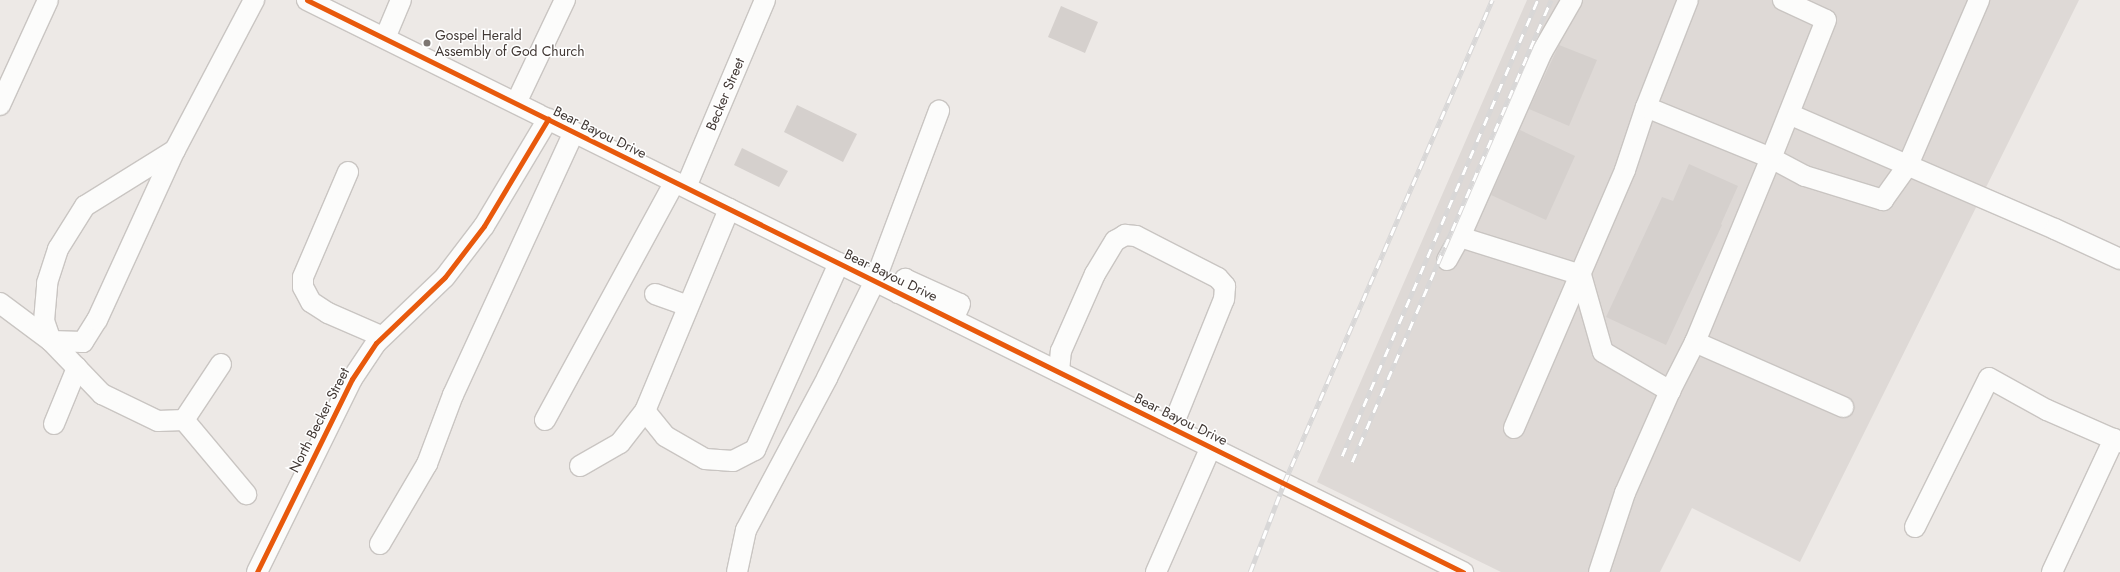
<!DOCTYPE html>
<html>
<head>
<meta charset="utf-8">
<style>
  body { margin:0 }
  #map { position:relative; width:2120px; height:572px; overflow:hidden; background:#ede9e6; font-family:Jost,sans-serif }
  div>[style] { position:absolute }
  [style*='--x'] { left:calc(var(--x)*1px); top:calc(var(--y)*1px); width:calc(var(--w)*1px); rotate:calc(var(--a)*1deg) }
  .industrial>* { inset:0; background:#ded9d6 }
  .building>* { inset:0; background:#d5d0cd }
  .roads { filter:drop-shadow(1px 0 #c9c5c2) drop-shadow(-1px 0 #c9c5c2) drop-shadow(0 1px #c9c5c2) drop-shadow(0 -1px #c9c5c2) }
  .minor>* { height:20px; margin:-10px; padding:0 10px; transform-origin:10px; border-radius:10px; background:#fcfcfb }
  .rail>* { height:4.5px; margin-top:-2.25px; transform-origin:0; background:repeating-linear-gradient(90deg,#fff 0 9px,#d8d7d7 0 18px); box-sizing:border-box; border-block:1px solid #d8d7d7 }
  .cycleway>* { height:5px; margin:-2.5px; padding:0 2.5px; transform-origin:2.5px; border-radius:2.5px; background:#e8590c }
  .dots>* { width:11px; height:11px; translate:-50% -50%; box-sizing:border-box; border:2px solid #fff; border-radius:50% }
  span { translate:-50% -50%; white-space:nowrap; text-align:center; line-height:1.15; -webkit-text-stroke:3px #fff; paint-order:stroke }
  .poi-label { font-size:14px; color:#413834 }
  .left { translate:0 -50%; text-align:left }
  .street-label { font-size:14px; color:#413834 }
</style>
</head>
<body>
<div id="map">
  <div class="industrial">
    <i style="clip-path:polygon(1527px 0,2079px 0,1800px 562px,1692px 508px,1660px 572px,1501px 572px,1317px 482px)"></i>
  </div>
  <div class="building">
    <i style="clip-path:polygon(1061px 6px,1098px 22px,1085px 53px,1048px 37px)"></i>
    <i style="clip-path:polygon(1559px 45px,1597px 60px,1569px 126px,1529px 109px)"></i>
    <i style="clip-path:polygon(797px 105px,857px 134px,843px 162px,784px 132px)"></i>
    <i style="clip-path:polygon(1520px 130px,1575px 156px,1546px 220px,1491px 195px)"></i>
    <i style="clip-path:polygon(742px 148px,788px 171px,779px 187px,734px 165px)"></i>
    <i style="clip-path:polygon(1689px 164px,1738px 186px,1721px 224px,1722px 225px,1666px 345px,1606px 317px,1662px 197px,1673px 201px)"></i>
  </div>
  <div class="roads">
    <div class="minor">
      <i style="--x:307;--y:0;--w:1290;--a:26.33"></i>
      <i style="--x:1783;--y:0;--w:47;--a:24.9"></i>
      <i style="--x:1826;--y:20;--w:149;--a:111.7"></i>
      <i style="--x:1771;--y:158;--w:38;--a:28"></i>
      <i style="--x:1805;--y:176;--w:82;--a:17.1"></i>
      <i style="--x:1883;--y:200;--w:43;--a:-54.5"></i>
      <i style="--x:1908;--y:165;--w:180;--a:-66.7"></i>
      <i style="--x:385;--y:38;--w:41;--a:-67.2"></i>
      <i style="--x:516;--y:103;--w:114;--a:-64.6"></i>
      <i style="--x:0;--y:105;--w:115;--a:-65.4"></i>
      <i style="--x:1789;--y:114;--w:290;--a:23.4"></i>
      <i style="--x:2055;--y:229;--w:72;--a:24.8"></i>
      <i style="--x:348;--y:172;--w:114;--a:113.2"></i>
      <i style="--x:303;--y:277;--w:10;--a:90"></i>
      <i style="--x:303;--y:287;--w:17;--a:62"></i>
      <i style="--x:311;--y:302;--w:20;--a:33"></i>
      <i style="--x:328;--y:313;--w:58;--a:23.5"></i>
      <i style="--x:686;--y:187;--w:203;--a:-67.1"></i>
      <i style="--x:1460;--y:237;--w:202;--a:-66.1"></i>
      <i style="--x:1542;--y:52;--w:60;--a:-60"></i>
      <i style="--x:1447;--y:260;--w:26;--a:-61"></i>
      <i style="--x:1460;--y:237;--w:127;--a:17.4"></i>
      <i style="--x:1581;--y:275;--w:80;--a:74.1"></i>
      <i style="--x:1603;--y:352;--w:78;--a:30.2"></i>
      <i style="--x:898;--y:293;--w:16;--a:-63"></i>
      <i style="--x:905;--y:279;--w:60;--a:24.4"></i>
      <i style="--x:960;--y:304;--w:17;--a:114"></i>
      <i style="--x:655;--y:294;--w:35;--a:20"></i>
      <i style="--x:0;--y:303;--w:64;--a:36.7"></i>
      <i style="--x:51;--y:341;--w:74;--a:46.1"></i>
      <i style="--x:102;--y:394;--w:62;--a:25.7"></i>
      <i style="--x:158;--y:421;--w:26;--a:-2"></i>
      <i style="--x:184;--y:420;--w:67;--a:-56.5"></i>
      <i style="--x:51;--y:341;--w:21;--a:-109"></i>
      <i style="--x:44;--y:321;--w:38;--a:-85"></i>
      <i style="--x:47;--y:283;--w:36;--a:-72"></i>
      <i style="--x:58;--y:249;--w:51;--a:-57.9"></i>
      <i style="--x:85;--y:206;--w:106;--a:-31.9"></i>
      <i style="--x:175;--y:150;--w:170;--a:-62.2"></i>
      <i style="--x:51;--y:341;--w:32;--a:2"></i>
      <i style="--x:83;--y:342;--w:26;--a:-58"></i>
      <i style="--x:97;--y:320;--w:187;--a:-65.4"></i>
      <i style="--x:1695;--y:342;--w:162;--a:23.7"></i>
      <i style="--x:1059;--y:372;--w:21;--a:-85"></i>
      <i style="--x:1061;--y:351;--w:84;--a:-66.2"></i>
      <i style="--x:1095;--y:274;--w:39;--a:-59"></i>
      <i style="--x:1115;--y:241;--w:12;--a:-31"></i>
      <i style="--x:1125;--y:235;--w:11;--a:5"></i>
      <i style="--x:1136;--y:236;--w:92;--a:27.1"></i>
      <i style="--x:1218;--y:278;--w:11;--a:49"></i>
      <i style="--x:1225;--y:286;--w:13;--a:94"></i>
      <i style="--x:1224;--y:299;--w:139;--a:112"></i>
      <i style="--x:645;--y:411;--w:32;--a:51"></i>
      <i style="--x:665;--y:436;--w:46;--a:29.9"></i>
      <i style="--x:705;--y:459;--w:28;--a:4"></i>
      <i style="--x:733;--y:461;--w:25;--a:-27"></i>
      <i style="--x:755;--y:450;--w:205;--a:-65.8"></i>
      <i style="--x:184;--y:420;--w:97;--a:50"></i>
      <i style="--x:545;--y:420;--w:271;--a:-61.4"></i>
      <i style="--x:54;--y:424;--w:61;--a:-67.7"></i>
      <i style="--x:1514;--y:428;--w:281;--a:-66.7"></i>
      <i style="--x:1625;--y:170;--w:66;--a:-71.6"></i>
      <i style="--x:1646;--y:107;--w:115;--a:-68.6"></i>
      <i style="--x:580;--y:466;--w:46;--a:-29.9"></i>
      <i style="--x:620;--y:443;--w:41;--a:-52"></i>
      <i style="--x:645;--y:411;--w:219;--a:-67.4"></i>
      <i style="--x:1915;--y:527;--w:166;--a:-63.6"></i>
      <i style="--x:1989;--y:378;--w:66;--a:28.9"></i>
      <i style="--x:2047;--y:410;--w:80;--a:23.7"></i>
      <i style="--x:380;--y:544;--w:93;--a:-59.6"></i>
      <i style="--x:427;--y:464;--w:74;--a:-69.4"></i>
      <i style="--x:453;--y:395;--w:289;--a:-65.3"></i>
      <i style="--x:257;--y:572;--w:215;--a:-63.8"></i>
      <i style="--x:352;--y:379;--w:43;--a:-56.3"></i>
      <i style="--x:376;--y:343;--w:95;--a:-43.7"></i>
      <i style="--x:445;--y:277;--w:64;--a:-52.6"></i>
      <i style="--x:484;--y:226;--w:125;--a:-59.1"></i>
      <i style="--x:737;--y:572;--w:43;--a:-77.9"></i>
      <i style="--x:746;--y:530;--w:172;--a:-61.9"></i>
      <i style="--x:827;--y:378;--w:108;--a:-63.7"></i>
      <i style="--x:875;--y:281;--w:182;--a:-69.4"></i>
      <i style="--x:1156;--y:572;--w:137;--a:-66.3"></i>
      <i style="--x:1599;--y:572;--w:83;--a:-71.8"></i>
      <i style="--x:1625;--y:493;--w:111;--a:-66.2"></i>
      <i style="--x:1670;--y:391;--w:55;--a:-63"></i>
      <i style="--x:1695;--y:342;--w:199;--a:-67.6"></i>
      <i style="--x:1771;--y:158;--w:135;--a:-157.8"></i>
      <i style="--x:2052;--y:572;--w:147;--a:-65"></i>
    </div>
  </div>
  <div class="rail">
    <i style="--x:1342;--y:456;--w:496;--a:-66.8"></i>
    <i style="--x:1352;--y:462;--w:503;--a:-66.7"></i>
    <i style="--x:1250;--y:572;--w:95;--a:-69.1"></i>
    <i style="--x:1284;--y:483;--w:526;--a:-66.7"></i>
  </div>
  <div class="cycleway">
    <i style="--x:307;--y:0;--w:1290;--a:26.33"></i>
    <i style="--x:257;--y:572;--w:215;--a:-63.8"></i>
    <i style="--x:352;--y:379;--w:43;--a:-56.3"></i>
    <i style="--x:376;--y:343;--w:95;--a:-43.7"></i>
    <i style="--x:445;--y:277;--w:64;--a:-52.6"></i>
    <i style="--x:484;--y:226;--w:125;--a:-59.1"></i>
  </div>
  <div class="dots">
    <i style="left:427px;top:43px;background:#7d7672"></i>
  </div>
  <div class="poi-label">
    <span class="left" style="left:435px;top:43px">Gospel Herald<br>Assembly of God Church</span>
  </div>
  <div class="street-label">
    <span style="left:725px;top:94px;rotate:-67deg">Becker Street</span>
    <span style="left:600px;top:132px;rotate:26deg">Bear Bayou Drive</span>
    <span style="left:891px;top:275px;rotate:26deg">Bear Bayou Drive</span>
    <span style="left:1181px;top:419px;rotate:26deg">Bear Bayou Drive</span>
    <span style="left:319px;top:420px;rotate:-63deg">North Becker Street</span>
  </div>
</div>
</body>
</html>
